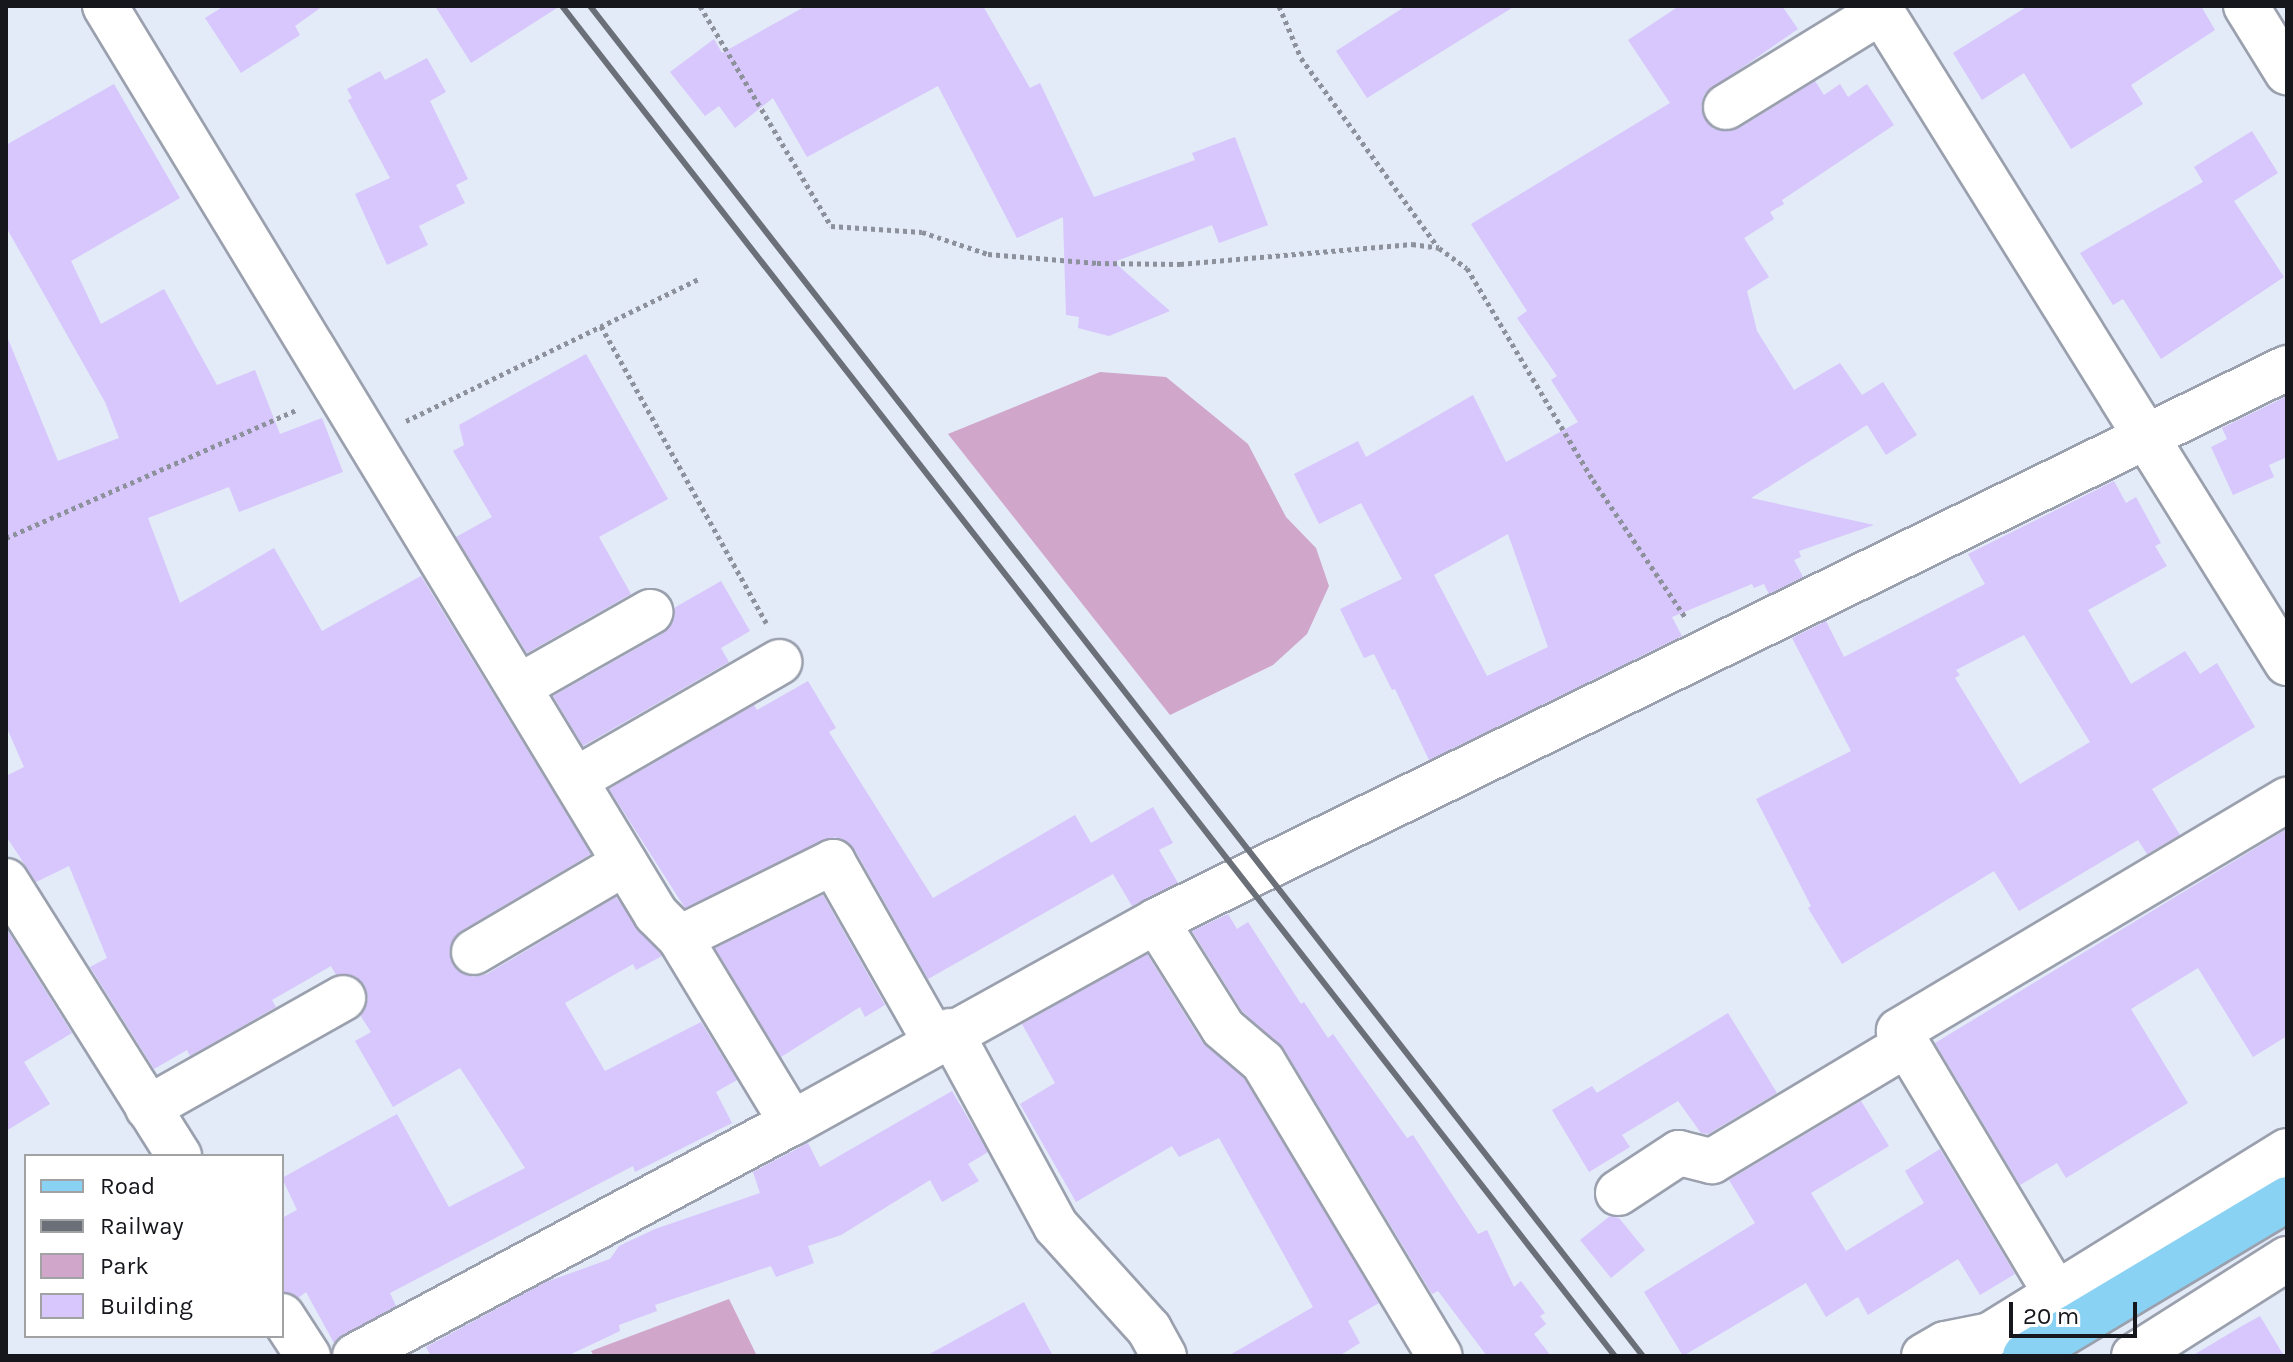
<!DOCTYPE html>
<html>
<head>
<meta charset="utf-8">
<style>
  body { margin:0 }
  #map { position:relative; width:2293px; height:1362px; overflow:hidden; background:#e3eaf8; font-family:Karla,sans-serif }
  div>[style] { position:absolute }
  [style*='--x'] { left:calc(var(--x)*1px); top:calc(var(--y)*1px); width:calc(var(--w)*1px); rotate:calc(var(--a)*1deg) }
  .green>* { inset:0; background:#d0a6cb }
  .building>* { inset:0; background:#d7c7fc }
  .path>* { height:5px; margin-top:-2.5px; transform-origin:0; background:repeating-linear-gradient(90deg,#8c919b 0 4px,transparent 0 8px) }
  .roads { filter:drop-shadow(2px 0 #9aa0ad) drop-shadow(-2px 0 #9aa0ad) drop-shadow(0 2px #9aa0ad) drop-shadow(0 -2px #9aa0ad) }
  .minor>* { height:44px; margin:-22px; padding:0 22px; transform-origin:22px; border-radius:22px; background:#fff }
  .major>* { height:44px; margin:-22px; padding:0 22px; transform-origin:22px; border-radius:22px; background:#8ad2f4 }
  .rail>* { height:6px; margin:-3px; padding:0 3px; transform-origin:3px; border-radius:3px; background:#6b6f78 }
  span { translate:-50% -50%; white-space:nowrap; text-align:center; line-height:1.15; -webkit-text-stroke:6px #fff; paint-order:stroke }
  .frame { position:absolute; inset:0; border:8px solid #15171c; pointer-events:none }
  .legend { position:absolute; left:24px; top:1154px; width:260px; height:184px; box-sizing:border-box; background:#fff; border:2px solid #a1a2a4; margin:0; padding:10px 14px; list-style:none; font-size:24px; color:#15171c }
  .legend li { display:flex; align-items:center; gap:16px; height:40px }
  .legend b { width:40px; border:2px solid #a1a2a4 }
  .scale { position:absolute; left:2009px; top:1302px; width:128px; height:36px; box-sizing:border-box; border:4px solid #15171c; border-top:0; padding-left:10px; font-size:24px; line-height:28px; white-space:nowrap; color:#15171c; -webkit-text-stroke:6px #fff; paint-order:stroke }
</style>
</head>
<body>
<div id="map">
  <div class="green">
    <i style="clip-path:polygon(1100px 372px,1166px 377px,1248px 444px,1286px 517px,1316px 548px,1329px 586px,1307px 634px,1273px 665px,1170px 715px,948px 434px)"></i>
    <i style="clip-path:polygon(729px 1299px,757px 1356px,594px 1356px,591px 1351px)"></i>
  </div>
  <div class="building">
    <i style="clip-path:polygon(224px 6px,323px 6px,295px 26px,300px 35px,241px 73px,205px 18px)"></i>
    <i style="clip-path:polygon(435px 6px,560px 6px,471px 63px)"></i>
    <i style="clip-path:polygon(806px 6px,983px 6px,1030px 88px,1040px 83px,1094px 197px,1195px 160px,1192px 153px,1235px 137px,1268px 225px,1219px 243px,1212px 225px,1114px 262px,1170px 311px,1109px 336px,1078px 328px,1079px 317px,1066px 315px,1063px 217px,1017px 238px,938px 86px,807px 157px,773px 98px,735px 128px,719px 106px,705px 116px,670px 72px,714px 39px,722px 53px)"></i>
    <i style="clip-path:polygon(1406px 6px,1515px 6px,1367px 98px,1336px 51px)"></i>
    <i style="clip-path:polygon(evenodd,1679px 6px,1782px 6px,1798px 29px,1704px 94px,1701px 108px,1713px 129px,1739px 128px,1815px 81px,1824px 95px,1840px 84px,1848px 97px,1867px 84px,1894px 125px,1782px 200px,1784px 204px,1770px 212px,1774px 219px,1744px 238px,1769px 277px,1747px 291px,1757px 331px,1794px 390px,1840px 363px,1862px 395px,1883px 382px,1917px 435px,1886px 455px,1867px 425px,1751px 498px,1874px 525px,1799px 551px,1801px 557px,1794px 560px,1803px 577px,1769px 594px,1764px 584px,1754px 588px,1752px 584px,1672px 617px,1682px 636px,1429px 760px,1395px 689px,1392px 690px,1374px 654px,1364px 658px,1340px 609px,1402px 579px,1361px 503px,1319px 524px,1294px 474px,1358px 441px,1366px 457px,1473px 395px,1506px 462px,1578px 422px,1551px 380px,1557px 376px,1517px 318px,1527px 311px,1471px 224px,1670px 103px,1628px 40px,1679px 6px,1508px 534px,1548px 647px,1487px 676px,1434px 575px,1508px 534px)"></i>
    <i style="clip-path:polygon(2028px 6px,2201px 6px,2215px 30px,2131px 85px,2143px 104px,2071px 149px,2024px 73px,1982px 100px,1953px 53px)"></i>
    <i style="clip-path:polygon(427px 58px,446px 92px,430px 101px,468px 179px,456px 185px,465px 203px,419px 226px,428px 245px,387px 265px,355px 194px,390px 178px,348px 100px,352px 98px,347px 89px,380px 71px,385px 80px)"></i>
    <i style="clip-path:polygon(114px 84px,180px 198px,71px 261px,101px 324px,164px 289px,217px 385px,255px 370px,280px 434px,322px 418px,343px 472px,239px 512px,229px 487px,148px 518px,180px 603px,274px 548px,322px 631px,421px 576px,591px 854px,461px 931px,449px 951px,453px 965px,473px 977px,487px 974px,616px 897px,662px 956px,636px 970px,633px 964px,565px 1003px,605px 1071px,701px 1022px,737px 1080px,716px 1092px,732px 1123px,635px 1172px,633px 1166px,390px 1293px,396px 1306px,334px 1343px,306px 1292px,298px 1298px,282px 1291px,282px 1218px,297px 1210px,282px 1178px,397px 1114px,449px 1207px,525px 1168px,472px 1086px,460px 1068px,393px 1107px,355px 1041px,371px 1032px,360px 1015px,368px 999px,365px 986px,355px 976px,336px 975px,331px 966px,272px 1000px,276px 1007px,190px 1056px,187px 1050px,154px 1069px,90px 967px,107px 958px,69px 866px,36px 882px,6px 836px,6px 776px,24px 767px,6px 726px,6px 334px,58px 461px,119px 438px,105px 402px,6px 227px,6px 145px)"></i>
    <i style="clip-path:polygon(2252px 131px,2278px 173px,2234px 201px,2284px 277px,2161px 359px,2123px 299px,2113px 305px,2080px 253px,2203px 182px,2194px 167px)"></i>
    <i style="clip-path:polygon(586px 354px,668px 499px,599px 537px,631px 594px,527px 653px,456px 537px,492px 517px,453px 451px,464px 445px,459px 425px)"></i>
    <i style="clip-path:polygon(2287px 396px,2287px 457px,2269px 465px,2274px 477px,2233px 495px,2211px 447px,2227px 439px,2222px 428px)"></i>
    <i style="clip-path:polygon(evenodd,2114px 481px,2126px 503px,2136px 497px,2161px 543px,2155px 546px,2167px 566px,2088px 610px,2131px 684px,2185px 651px,2200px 674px,2217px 663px,2255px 727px,2152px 789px,2180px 835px,2147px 854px,2138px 840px,2019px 911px,1994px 871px,1842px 964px,1808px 908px,1811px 906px,1756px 799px,1851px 751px,1792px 638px,1826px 621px,1844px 657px,1985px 584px,1968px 554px,2114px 481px,2024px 635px,2090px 742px,2020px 784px,1955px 678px,1960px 675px,1956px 670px,2024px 635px)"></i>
    <i style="clip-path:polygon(721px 581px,750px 631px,721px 648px,729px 662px,583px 746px,553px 696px,662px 634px,672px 624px,674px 608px)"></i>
    <i style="clip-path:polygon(808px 681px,836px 728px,829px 732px,933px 898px,1075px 815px,1091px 843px,1153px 807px,1173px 843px,1159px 850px,1178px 883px,1132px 906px,1113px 874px,928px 979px,855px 850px,835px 837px,685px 908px,609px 789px,754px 705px,757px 710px)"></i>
    <i style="clip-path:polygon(2287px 829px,2287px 1036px,2253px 1057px,2198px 968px,2131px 1009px,2188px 1103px,2066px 1178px,2057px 1163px,2020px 1185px,1935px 1043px)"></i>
    <i style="clip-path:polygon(823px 895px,885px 1005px,865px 1017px,860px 1007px,781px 1057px,715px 948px)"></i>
    <i style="clip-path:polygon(1228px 914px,1237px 929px,1248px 922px,1301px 1004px,1304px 1002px,1328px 1038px,1333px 1034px,1407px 1138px,1413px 1135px,1478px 1234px,1487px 1230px,1514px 1287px,1521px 1281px,1545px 1313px,1540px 1316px,1546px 1324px,1534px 1334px,1551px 1356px,1487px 1356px,1438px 1291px,1432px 1294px,1284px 1049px,1242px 1011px,1192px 931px)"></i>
    <i style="clip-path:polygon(6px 928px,72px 1033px,24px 1062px,50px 1104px,6px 1131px)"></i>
    <i style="clip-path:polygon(1147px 954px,1202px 1042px,1244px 1078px,1379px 1303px,1348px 1321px,1360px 1343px,1339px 1356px,1228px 1356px,1313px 1307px,1219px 1138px,1179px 1157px,1172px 1146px,1076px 1202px,1020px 1104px,1055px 1083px,1022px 1024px)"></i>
    <i style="clip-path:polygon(1728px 1013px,1777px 1093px,1708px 1134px,1701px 1133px,1678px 1101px,1622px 1135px,1630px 1147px,1589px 1172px,1552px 1110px,1592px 1086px,1597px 1093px)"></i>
    <i style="clip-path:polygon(952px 1091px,988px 1152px,968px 1164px,979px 1181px,942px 1202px,930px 1180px,841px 1235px,808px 1246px,814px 1263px,776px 1277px,771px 1266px,655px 1305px,657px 1311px,619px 1325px,620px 1331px,567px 1356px,431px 1356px,426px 1347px,546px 1282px,610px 1259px,619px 1246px,655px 1229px,760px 1193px,753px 1172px,808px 1143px,820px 1167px)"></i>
    <i style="clip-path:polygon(1861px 1101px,1889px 1146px,1811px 1193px,1846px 1251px,1924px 1203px,1905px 1171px,1940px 1149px,2015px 1274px,1980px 1295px,1958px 1259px,1868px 1315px,1858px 1297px,1826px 1317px,1806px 1283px,1683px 1356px,1644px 1292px,1755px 1223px,1729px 1180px)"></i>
    <i style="clip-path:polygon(1610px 1216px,1619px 1218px,1645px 1250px,1611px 1278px,1580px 1240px)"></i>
    <i style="clip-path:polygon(1024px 1302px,1053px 1356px,926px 1356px,986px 1323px)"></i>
    <i style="clip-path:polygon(2260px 1316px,2284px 1356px,2192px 1356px,2242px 1326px)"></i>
  </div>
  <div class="path">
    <i style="--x:700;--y:6;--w:256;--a:59.2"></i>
    <i style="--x:831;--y:226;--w:91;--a:3.8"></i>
    <i style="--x:922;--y:232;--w:70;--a:18.4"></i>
    <i style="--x:988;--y:254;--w:109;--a:4.7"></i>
    <i style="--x:1097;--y:263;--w:83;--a:0.7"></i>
    <i style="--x:1180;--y:264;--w:233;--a:-4.9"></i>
    <i style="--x:1412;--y:244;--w:27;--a:8"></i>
    <i style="--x:1439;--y:248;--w:34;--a:36"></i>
    <i style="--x:1467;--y:268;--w:247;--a:59.3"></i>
    <i style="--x:1593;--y:480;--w:165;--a:56.1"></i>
    <i style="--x:1279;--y:6;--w:56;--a:67.1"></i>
    <i style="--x:1301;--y:58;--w:233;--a:54.1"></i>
    <i style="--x:601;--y:326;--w:340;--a:60.9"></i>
    <i style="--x:406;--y:421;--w:327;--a:-25.9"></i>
    <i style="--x:6;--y:538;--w:319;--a:-23.8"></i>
  </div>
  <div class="roads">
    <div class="minor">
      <i style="--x:105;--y:6;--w:1062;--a:58.75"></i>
      <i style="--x:656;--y:914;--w:34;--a:45"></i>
      <i style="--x:680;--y:938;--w:216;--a:58.8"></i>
      <i style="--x:1878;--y:6;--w:774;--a:58.1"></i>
      <i style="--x:2246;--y:6;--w:78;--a:58.2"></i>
      <i style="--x:1726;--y:107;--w:183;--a:-31.6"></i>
      <i style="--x:520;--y:686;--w:150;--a:-29.6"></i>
      <i style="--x:575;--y:780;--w:236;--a:-30"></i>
      <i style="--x:6;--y:881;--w:325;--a:57.8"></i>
      <i style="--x:1156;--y:921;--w:126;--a:57.9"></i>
      <i style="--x:1223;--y:1028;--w:52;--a:40.4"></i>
      <i style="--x:1263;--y:1062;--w:343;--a:59"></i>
      <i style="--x:680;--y:938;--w:171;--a:-26.4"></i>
      <i style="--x:833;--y:862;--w:205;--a:60.4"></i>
      <i style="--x:474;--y:952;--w:175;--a:-30.5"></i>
      <i style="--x:950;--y:1031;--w:222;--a:61.5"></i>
      <i style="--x:1056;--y:1226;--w:139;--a:47.9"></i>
      <i style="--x:1149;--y:1329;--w:31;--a:61"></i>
      <i style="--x:148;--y:1108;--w:224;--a:-29.4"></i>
      <i style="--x:1618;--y:1193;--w:73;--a:-33.3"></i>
      <i style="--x:1679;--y:1153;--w:34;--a:14"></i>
      <i style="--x:1712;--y:1161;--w:226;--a:-30.9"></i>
      <i style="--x:2055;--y:1292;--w:304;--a:-120.9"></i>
      <i style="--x:1899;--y:1031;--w:452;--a:-30.8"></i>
      <i style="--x:282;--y:1316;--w:48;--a:57"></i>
      <i style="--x:355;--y:1356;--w:495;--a:-28.1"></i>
      <i style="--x:792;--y:1123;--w:416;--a:-29"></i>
      <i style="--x:1156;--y:921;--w:1259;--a:-26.06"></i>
      <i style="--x:1924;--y:1356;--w:24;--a:-30"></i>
      <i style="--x:1945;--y:1344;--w:46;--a:-11.3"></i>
      <i style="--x:1990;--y:1335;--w:349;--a:-31.8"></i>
      <i style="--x:2134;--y:1356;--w:181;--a:-32.4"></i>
    </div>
    <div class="major">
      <i style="--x:2025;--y:1356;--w:305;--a:-30.9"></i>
    </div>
  </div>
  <div class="rail">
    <i style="--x:562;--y:6;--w:1712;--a:52.05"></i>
    <i style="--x:590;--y:6;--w:1712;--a:52.05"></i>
  </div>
  <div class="frame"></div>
  <ul class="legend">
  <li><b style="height:10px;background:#8ad2f4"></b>Road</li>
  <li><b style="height:10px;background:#6b6f78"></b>Railway</li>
  <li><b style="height:22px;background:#d0a6cb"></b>Park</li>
  <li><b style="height:22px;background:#d7c7fc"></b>Building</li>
  </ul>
  <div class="scale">20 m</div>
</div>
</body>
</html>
